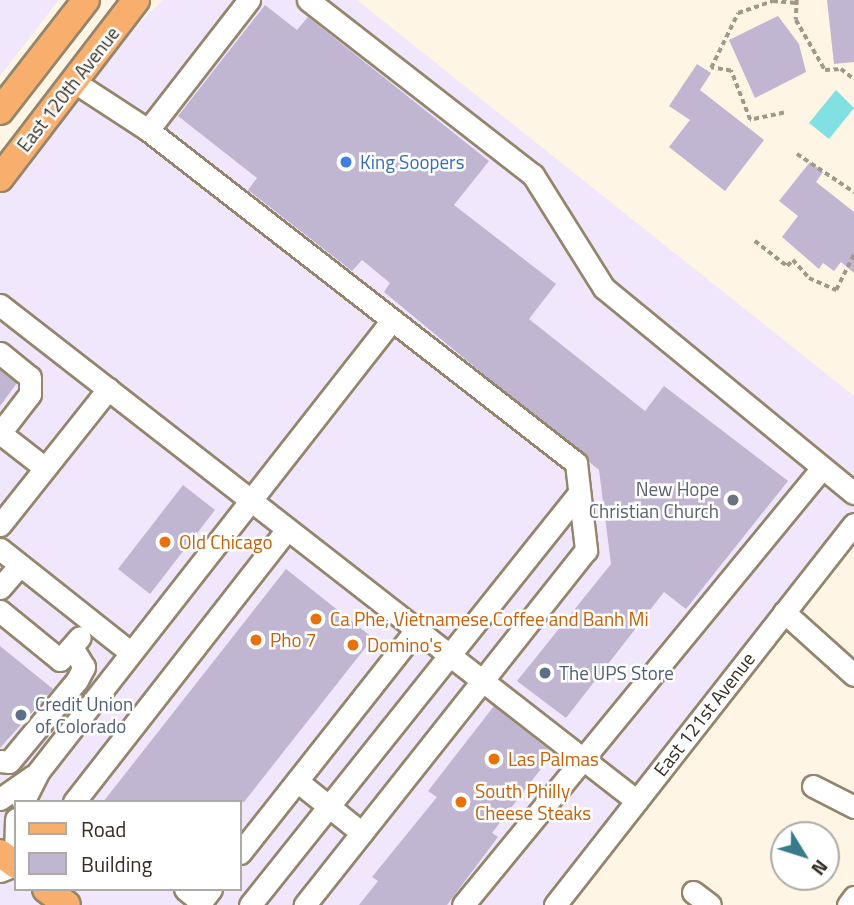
<!DOCTYPE html>
<html>
<head>
<meta charset="utf-8">
<style>
  body { margin:0 }
  #map { position:relative; width:854px; height:905px; overflow:hidden; background:#fef5e4; font-family:"Titillium Web",sans-serif }
  div>[style] { position:absolute }
  [style*='--x'] { left:calc(var(--x)*1px); top:calc(var(--y)*1px); width:calc(var(--w)*1px); rotate:calc(var(--a)*1deg) }
  .commercial>* { inset:0; background:#f1e7fc }
  .water>* { inset:0; background:#81e0e2 }
  .building>* { inset:0; background:#c1b6d2 }
  .path>* { height:3.5px; margin-top:-1.75px; transform-origin:0; background:repeating-linear-gradient(90deg,#a0988a 0 5px,transparent 0 8.5px) }
  .roads { filter:drop-shadow(2px 0 #94856c) drop-shadow(-2px 0 #94856c) drop-shadow(0 2px #94856c) drop-shadow(0 -2px #94856c) }
  .minor>* { height:21px; margin:-10.5px; padding:0 10.5px; transform-origin:10.5px; border-radius:10.5px; background:#fff }
  .major>* { height:26px; margin:-13px; padding:0 13px; transform-origin:13px; border-radius:13px; background:#f8af6e }
  .dots>* { width:19px; height:19px; translate:-50% -50%; box-sizing:border-box; border:4px solid #fff; border-radius:50% }
  span { translate:-50% -50%; white-space:nowrap; text-align:center; line-height:1.15; -webkit-text-stroke:5px #fff; paint-order:stroke }
  .street-label { font-size:19px; color:#352e24 }
  .shop-label { font-size:19px; color:#366cbe }
  .left { translate:0 -50%; text-align:left }
  .worship-label { font-size:19px; color:#5b616d }
  .right { translate:-100% -50%; text-align:right }
  .food-label { font-size:19px; color:#c56008 }
  .service-label { font-size:19px; color:#4e5e75 }
  .legend { position:absolute; left:14px; top:800px; width:228px; height:91px; box-sizing:border-box; background:#fff; border:2px solid #aeaba7; margin:0; padding:9px 12px; list-style:none; font-size:21px; color:#352e24 }
  .legend li { display:flex; align-items:center; gap:14px; height:35px }
  .legend b { width:35px; border:2px solid #aeaba7 }
  .north { position:absolute; left:770px; top:821px; width:70px; height:70px; box-sizing:border-box; background:#fff; border:2px solid #aeaba7; border-radius:50%; rotate:128deg; font-size:19px; font-weight:700; line-height:28px; text-align:center; color:#352e24 }
  .north::after { content:''; display:block; margin:auto; width:24px; height:32px; background:#387b8b; clip-path:polygon(50% 0,100% 100%,50% 72%,0 100%) }
</style>
</head>
<body>
<div id="map">
  <div class="commercial">
    <i style="clip-path:polygon(0 0,59px 0,0 76px)"></i>
    <i style="clip-path:polygon(evenodd,163px 0,357px 0,854px 396px,854px 524px,555px 905px,0 905px,0 180px,76px 83px,163px 0,16px 802px,240px 802px,240px 889px,16px 889px,16px 802px)"></i>
  </div>
  <div class="water">
    <i style="clip-path:polygon(836px 90px,854px 108px,829px 139px,809px 123px)"></i>
  </div>
  <div class="building">
    <i style="clip-path:polygon(827px 0,854px 0,854px 62px,834px 64px)"></i>
    <i style="clip-path:polygon(265px 5px,297px 30px,308px 17px,489px 161px,454px 205px,556px 284px,529px 319px,645px 411px,664px 386px,788px 481px,686px 609px,664px 592px,566px 718px,517px 681px,611px 564px,599px 470px,384px 292px,390px 283px,362px 260px,352px 271px,248px 190px,257px 178px,178px 116px)"></i>
    <i style="clip-path:polygon(778px 16px,799px 44px,806px 72px,755px 98px,729px 40px)"></i>
    <i style="clip-path:polygon(697px 64px,711px 73px,700px 90px,764px 140px,725px 191px,669px 147px,690px 120px,669px 106px)"></i>
    <i style="clip-path:polygon(810px 162px,823px 172px,816px 182px,854px 212px,854px 273px,841px 262px,834px 271px,823px 263px,819px 269px,782px 237px,798px 216px,779px 201px)"></i>
    <i style="clip-path:polygon(0 370px,17px 383px,0 406px)"></i>
    <i style="clip-path:polygon(183px 485px,215px 510px,150px 594px,118px 569px)"></i>
    <i style="clip-path:polygon(286px 569px,373px 638px,244px 802px,103px 802px)"></i>
    <i style="clip-path:polygon(0 646px,53px 689px,0 748px)"></i>
    <i style="clip-path:polygon(494px 706px,553px 753px,492px 833px,498px 837px,447px 905px,359px 905px,378px 881px,372px 877px,437px 797px,428px 791px)"></i>
  </div>
  <div class="path">
    <i style="--x:797;--y:0;--w:20;--a:93"></i>
    <i style="--x:796;--y:20;--w:58;--a:59.9"></i>
    <i style="--x:825;--y:70;--w:16;--a:-4"></i>
    <i style="--x:841;--y:69;--w:16;--a:38"></i>
    <i style="--x:784;--y:113;--w:35;--a:168"></i>
    <i style="--x:750;--y:120;--w:53;--a:-111.2"></i>
    <i style="--x:731;--y:71;--w:20;--a:-171"></i>
    <i style="--x:711;--y:68;--w:61;--a:-63.9"></i>
    <i style="--x:738;--y:13;--w:37;--a:-19"></i>
    <i style="--x:773;--y:1;--w:24;--a:5"></i>
    <i style="--x:797;--y:154;--w:69;--a:33.7"></i>
    <i style="--x:755;--y:241;--w:41;--a:38"></i>
    <i style="--x:787;--y:266;--w:8;--a:-45"></i>
    <i style="--x:793;--y:260;--w:24;--a:48"></i>
    <i style="--x:809;--y:278;--w:30;--a:24"></i>
    <i style="--x:836;--y:290;--w:40;--a:-63.4"></i>
  </div>
  <div class="roads">
    <div class="minor">
      <i style="--x:308;--y:0;--w:285;--a:37.9"></i>
      <i style="--x:533;--y:175;--w:133;--a:57.9"></i>
      <i style="--x:604;--y:288;--w:323;--a:39.4"></i>
      <i style="--x:76;--y:83;--w:86;--a:33.1"></i>
      <i style="--x:148;--y:130;--w:542;--a:37.88"></i>
      <i style="--x:576;--y:463;--w:88;--a:83.4"></i>
      <i style="--x:586;--y:550;--w:453;--a:128.4"></i>
      <i style="--x:148;--y:130;--w:165;--a:-52.2"></i>
      <i style="--x:0;--y:305;--w:807;--a:37.91"></i>
      <i style="--x:0;--y:353;--w:38;--a:39"></i>
      <i style="--x:30;--y:377;--w:17;--a:90"></i>
      <i style="--x:30;--y:394;--w:49;--a:127.6"></i>
      <i style="--x:0;--y:433;--w:57;--a:37.9"></i>
      <i style="--x:0;--y:525;--w:174;--a:-51.5"></i>
      <i style="--x:0;--y:549;--w:167;--a:38.4"></i>
      <i style="--x:0;--y:588;--w:30;--a:-49"></i>
      <i style="--x:0;--y:611;--w:77;--a:39.2"></i>
      <i style="--x:60;--y:660;--w:30;--a:-49"></i>
      <i style="--x:784;--y:612;--w:94;--a:42"></i>
      <i style="--x:0;--y:761;--w:9;--a:6"></i>
      <i style="--x:9;--y:762;--w:107;--a:-50.3"></i>
      <i style="--x:77;--y:680;--w:15;--a:-62"></i>
      <i style="--x:84;--y:667;--w:23;--a:-121"></i>
      <i style="--x:297;--y:781;--w:83;--a:38.7"></i>
      <i style="--x:813;--y:786;--w:46;--a:27.1"></i>
      <i style="--x:0;--y:799;--w:40;--a:-34.9"></i>
      <i style="--x:23;--y:802;--w:34;--a:-63"></i>
      <i style="--x:38;--y:772;--w:574;--a:-51.93"></i>
      <i style="--x:74;--y:802;--w:346;--a:-52"></i>
      <i style="--x:240;--y:853;--w:285;--a:-51.7"></i>
      <i style="--x:0;--y:871;--w:16;--a:-22"></i>
      <i style="--x:15;--y:865;--w:46;--a:-88.8"></i>
      <i style="--x:185;--y:889;--w:21;--a:39"></i>
      <i style="--x:201;--y:902;--w:16;--a:-52"></i>
      <i style="--x:693;--y:892;--w:21;--a:37"></i>
      <i style="--x:250;--y:905;--w:527;--a:-51.39"></i>
      <i style="--x:463;--y:905;--w:566;--a:-50.6"></i>
      <i style="--x:555;--y:905;--w:484;--a:-51.9"></i>
      <i style="--x:848;--y:905;--w:10;--a:-53"></i>
    </div>
    <div class="major">
      <i style="--x:0;--y:111;--w:140;--a:-52.2"></i>
      <i style="--x:0;--y:178;--w:224;--a:-52.6"></i>
      <i style="--x:0;--y:853;--w:20;--a:37"></i>
      <i style="--x:46;--y:889;--w:26;--a:37"></i>
    </div>
  </div>
  <div class="dots">
    <i style="left:346px;top:162px;background:#3f7fe0"></i>
    <i style="left:733px;top:500px;background:#6b7280"></i>
    <i style="left:165px;top:542px;background:#e8710a"></i>
    <i style="left:316px;top:619px;background:#e8710a"></i>
    <i style="left:256px;top:640px;background:#e8710a"></i>
    <i style="left:353px;top:645px;background:#e8710a"></i>
    <i style="left:545px;top:673px;background:#5c6f8a"></i>
    <i style="left:21px;top:715px;background:#5c6f8a"></i>
    <i style="left:494px;top:759px;background:#e8710a"></i>
    <i style="left:461px;top:802px;background:#e8710a"></i>
  </div>
  <div class="street-label">
    <span style="left:68px;top:89px;rotate:-52deg">East 120th Avenue</span>
    <span style="left:704px;top:714px;rotate:-52deg">East 121st Avenue</span>
  </div>
  <div class="shop-label">
    <span class="left" style="left:360px;top:162px">King Soopers</span>
  </div>
  <div class="worship-label">
    <span class="right" style="left:719px;top:500px">New Hope<br>Christian Church</span>
  </div>
  <div class="food-label">
    <span class="left" style="left:179px;top:542px">Old Chicago</span>
    <span class="left" style="left:330px;top:619px">Ca Phe, Vietnamese Coffee and Banh Mi</span>
    <span class="left" style="left:270px;top:640px">Pho 7</span>
    <span class="left" style="left:367px;top:645px">Domino's</span>
    <span class="left" style="left:508px;top:759px">Las Palmas</span>
    <span class="left" style="left:475px;top:802px">South Philly<br>Cheese Steaks</span>
  </div>
  <div class="service-label">
    <span class="left" style="left:559px;top:673px">The UPS Store</span>
    <span class="left" style="left:35px;top:715px">Credit Union<br>of Colorado</span>
  </div>
  <ul class="legend">
  <li><b style="height:9px;background:#f8af6e"></b>Road</li>
  <li><b style="height:19px;background:#c1b6d2"></b>Building</li>
  </ul>
  <div class="north">N</div>
</div>
</body>
</html>
